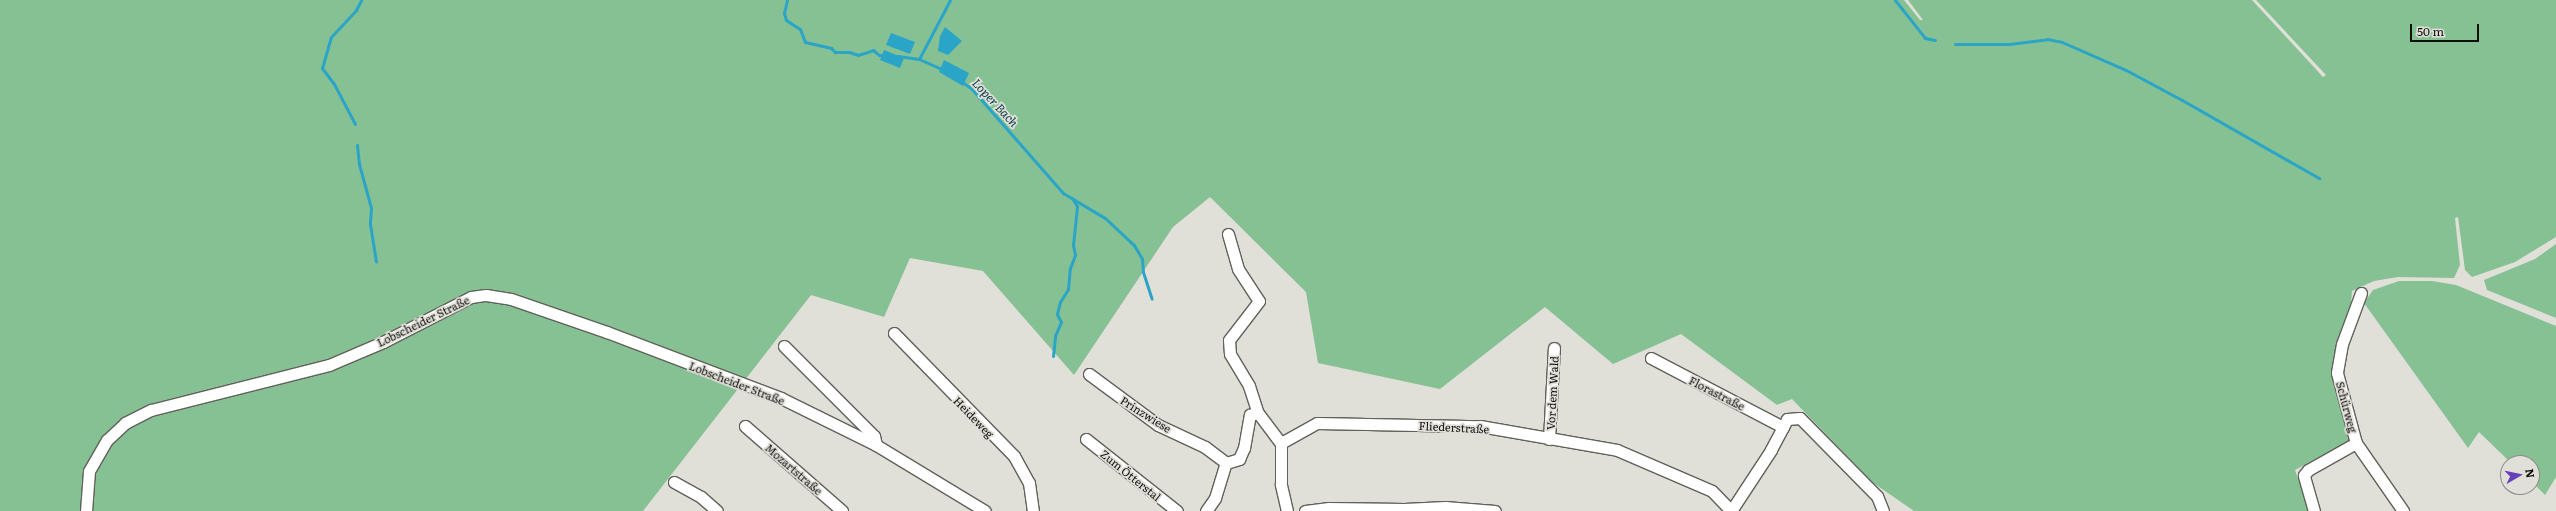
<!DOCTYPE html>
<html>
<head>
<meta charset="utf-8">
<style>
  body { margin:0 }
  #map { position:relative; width:2556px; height:511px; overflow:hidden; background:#e0dfd8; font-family:Literata,serif }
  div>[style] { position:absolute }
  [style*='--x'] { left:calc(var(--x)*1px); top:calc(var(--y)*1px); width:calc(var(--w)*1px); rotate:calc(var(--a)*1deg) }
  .green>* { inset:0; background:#86c194 }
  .water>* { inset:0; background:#2ba5c7 }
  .stream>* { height:3px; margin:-1.5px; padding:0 1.5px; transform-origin:1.5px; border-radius:1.5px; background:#2ba5c7 }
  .roads { filter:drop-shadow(1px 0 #61605a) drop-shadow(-1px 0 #61605a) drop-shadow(0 1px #61605a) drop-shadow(0 -1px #61605a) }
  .minor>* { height:11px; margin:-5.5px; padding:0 5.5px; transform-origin:5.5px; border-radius:5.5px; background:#fff }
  span { translate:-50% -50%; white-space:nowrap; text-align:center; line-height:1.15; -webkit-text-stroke:3.5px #e0dfd8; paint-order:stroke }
  .street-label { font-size:11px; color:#0f0f0c }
  .water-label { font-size:12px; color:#043a48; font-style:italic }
  .north { position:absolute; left:2500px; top:455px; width:40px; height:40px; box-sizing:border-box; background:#e0dfd8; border:1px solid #8c8c86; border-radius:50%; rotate:81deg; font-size:11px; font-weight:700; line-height:16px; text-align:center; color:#0f0f0c }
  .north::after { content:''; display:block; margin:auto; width:14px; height:18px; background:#6741b9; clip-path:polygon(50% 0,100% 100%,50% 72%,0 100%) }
  .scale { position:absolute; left:2410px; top:24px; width:69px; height:18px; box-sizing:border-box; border:2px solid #0f0f0c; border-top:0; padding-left:5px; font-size:12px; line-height:14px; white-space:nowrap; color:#0f0f0c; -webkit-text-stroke:3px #e0dfd8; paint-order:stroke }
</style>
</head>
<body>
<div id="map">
  <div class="green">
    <i style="clip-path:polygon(0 0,1904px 0,1920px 20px,1923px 20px,1908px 0,2252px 0,2323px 77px,2326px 75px,2256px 0,2556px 0,2556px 237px,2515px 262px,2472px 277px,2465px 270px,2458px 217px,2455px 218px,2460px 265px,2454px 278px,2398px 277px,2374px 281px,2352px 291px,2350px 315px,2333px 373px,2351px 440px,2295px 470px,2310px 511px,1914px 511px,1872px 482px,1792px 399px,1777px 405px,1681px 334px,1613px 364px,1545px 307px,1440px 389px,1318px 363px,1306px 292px,1210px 197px,1173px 227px,1074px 375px,983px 271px,910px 258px,884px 317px,811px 295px,643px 511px,0 511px)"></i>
    <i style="clip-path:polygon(2556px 244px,2556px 318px,2487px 290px,2484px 280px,2535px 259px)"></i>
    <i style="clip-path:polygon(2399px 281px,2432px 281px,2456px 285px,2556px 326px,2556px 477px,2545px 495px,2532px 482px,2532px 463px,2511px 463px,2479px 432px,2468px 448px,2364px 303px,2373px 290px)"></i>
  </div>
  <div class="water">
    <i style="clip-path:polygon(945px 27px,962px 41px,948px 55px,938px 51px,940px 36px)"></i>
    <i style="clip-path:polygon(891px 33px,915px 42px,910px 54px,886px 45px)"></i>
    <i style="clip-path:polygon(884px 50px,904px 58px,900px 68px,880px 60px)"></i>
    <i style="clip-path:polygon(944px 60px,969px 73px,963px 86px,939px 72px)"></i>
  </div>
  <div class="stream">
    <i style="--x:787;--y:0;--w:13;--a:103"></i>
    <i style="--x:784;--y:13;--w:7;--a:74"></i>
    <i style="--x:786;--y:20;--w:17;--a:33"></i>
    <i style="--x:800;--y:29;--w:14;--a:69"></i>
    <i style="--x:805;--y:42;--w:27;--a:13"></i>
    <i style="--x:831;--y:48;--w:6;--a:45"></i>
    <i style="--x:835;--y:52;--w:14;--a:0"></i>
    <i style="--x:849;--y:52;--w:9;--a:18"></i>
    <i style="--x:858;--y:55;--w:16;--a:-18"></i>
    <i style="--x:873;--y:50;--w:8;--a:40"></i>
    <i style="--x:879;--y:55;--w:7;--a:0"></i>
    <i style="--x:1895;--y:0;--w:48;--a:51.7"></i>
    <i style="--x:1925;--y:38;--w:10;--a:11"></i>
    <i style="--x:1955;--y:44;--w:54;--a:0"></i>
    <i style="--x:2009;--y:44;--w:38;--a:-7"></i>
    <i style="--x:2047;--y:39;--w:15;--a:11"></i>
    <i style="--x:2062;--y:42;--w:70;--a:23.6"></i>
    <i style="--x:2126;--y:70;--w:64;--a:28.2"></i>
    <i style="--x:2182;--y:100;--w:158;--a:29.7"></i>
    <i style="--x:898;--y:56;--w:21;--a:8"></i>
    <i style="--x:919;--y:59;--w:27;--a:24"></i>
    <i style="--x:919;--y:59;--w:67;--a:-62.3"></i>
    <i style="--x:962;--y:82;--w:11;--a:34"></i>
    <i style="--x:971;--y:88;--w:140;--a:48.8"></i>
    <i style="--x:1063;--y:193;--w:49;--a:30.8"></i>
    <i style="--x:1105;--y:218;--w:40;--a:43"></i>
    <i style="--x:1134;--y:245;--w:16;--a:60"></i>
    <i style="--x:1142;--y:259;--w:13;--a:86"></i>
    <i style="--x:1143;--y:272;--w:28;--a:72"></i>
    <i style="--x:355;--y:124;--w:45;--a:-117.7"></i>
    <i style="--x:334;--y:84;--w:20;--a:-127"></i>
    <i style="--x:322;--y:68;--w:32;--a:-74"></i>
    <i style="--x:331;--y:37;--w:37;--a:-47"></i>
    <i style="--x:356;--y:10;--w:11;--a:-63"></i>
    <i style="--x:357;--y:145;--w:19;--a:84"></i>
    <i style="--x:359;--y:164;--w:46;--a:74.7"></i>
    <i style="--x:371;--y:208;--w:16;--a:94"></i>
    <i style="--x:370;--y:224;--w:38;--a:81"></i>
    <i style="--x:1053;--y:356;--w:20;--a:-84"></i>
    <i style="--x:1055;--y:336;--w:15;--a:-67"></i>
    <i style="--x:1061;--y:322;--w:9;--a:-117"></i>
    <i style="--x:1057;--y:314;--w:12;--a:-76"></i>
    <i style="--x:1060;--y:302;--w:15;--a:-58"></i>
    <i style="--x:1068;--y:289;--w:21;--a:-85"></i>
    <i style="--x:1070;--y:268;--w:14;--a:-69"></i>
    <i style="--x:1075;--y:255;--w:10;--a:-101"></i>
    <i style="--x:1073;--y:245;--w:39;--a:-84"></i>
    <i style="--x:1077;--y:206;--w:9;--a:-122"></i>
  </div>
  <div class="roads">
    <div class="minor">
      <i style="--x:1228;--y:234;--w:36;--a:74"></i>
      <i style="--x:1238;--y:269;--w:38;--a:57"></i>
      <i style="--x:1259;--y:301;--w:49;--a:127.6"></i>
      <i style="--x:1229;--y:340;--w:14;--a:86"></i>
      <i style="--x:1230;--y:354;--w:37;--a:59"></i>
      <i style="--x:1249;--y:386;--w:28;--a:72"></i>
      <i style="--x:1258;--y:413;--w:38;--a:53"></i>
      <i style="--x:2361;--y:293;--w:54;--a:110.4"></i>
      <i style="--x:2342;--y:344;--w:29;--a:100"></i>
      <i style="--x:2337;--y:373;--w:73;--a:74.8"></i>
      <i style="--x:2356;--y:443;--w:83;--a:55.3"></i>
      <i style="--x:894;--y:333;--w:172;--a:45.7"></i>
      <i style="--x:1014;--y:456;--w:31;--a:61"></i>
      <i style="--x:1029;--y:483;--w:28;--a:82"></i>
      <i style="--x:784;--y:346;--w:127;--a:45"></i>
      <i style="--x:874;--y:436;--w:9;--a:77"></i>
      <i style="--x:1651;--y:358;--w:149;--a:27.6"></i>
      <i style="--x:1783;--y:427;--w:26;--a:118"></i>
      <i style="--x:1771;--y:450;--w:73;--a:123.3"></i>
      <i style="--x:1089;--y:374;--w:86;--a:36.5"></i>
      <i style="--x:1158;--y:425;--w:52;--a:25.1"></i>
      <i style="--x:1205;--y:447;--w:26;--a:37"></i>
      <i style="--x:745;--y:426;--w:129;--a:41.2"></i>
      <i style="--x:1783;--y:427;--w:9;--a:-63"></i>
      <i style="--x:1787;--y:419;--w:13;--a:-4"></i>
      <i style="--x:1800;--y:418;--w:110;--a:45.4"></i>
      <i style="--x:1877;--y:496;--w:16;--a:68"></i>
      <i style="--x:1086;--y:439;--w:116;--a:38.4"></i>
      <i style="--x:1549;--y:439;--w:91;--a:-86.9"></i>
      <i style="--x:674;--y:482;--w:31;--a:29"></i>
      <i style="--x:701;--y:497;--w:21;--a:41"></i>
      <i style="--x:86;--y:511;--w:40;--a:-85.7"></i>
      <i style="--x:89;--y:471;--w:36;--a:-60"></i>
      <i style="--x:107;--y:440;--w:25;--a:-43"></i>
      <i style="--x:125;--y:423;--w:29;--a:-27"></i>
      <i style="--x:151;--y:410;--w:184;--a:-14.2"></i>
      <i style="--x:329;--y:365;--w:59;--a:-23.1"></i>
      <i style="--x:383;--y:342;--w:99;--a:-27.1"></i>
      <i style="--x:471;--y:297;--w:15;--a:-8"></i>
      <i style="--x:486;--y:295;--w:25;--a:9"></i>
      <i style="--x:511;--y:299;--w:102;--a:19"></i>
      <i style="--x:607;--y:332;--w:186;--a:20.8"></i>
      <i style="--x:781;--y:398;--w:106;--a:26.3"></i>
      <i style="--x:876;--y:445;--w:127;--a:31.2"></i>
      <i style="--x:1206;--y:511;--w:16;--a:-55"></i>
      <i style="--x:1215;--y:498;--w:37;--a:-73"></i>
      <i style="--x:1226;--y:463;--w:14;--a:-17"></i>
      <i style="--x:1239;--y:459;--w:12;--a:-66"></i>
      <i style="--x:1244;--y:448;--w:34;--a:-80"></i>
      <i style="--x:1250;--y:415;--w:8;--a:-14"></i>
      <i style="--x:1287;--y:511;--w:28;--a:-103"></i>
      <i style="--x:1281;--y:484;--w:41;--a:-90"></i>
      <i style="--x:1281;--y:443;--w:41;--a:-29.1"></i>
      <i style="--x:1317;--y:423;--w:163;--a:1.1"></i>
      <i style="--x:1480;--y:426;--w:139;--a:9.9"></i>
      <i style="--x:1617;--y:450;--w:103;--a:23.3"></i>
      <i style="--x:1712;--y:491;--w:28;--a:46"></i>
      <i style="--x:1305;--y:511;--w:24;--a:-7"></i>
      <i style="--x:1329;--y:508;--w:75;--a:0.8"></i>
      <i style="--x:1404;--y:509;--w:41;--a:-2.8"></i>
      <i style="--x:1445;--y:507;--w:50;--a:4.6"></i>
      <i style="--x:2314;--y:511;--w:37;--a:-106"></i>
      <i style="--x:2304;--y:475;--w:6;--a:-51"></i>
      <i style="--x:2308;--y:470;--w:55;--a:-29.4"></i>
    </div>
  </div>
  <div class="street-label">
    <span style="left:423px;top:321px;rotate:-26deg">Lobscheider Straße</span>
    <span style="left:737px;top:383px;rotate:21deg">Lobscheider Straße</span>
    <span style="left:1552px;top:393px;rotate:-87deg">Vor dem Wald</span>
    <span style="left:1717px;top:393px;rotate:27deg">Florastraße</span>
    <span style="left:2347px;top:407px;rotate:75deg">Schürweg</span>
    <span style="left:1146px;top:414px;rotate:32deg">Prinzwiese</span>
    <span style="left:974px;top:417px;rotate:46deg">Heideweg</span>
    <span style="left:1454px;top:427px;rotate:3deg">Fliederstraße</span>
    <span style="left:794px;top:469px;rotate:41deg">Mozartstraße</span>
    <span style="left:1131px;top:475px;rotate:39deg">Zum Ötterstal</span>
  </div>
  <div class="water-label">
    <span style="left:995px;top:103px;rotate:47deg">Loper Bach</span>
  </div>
  <div class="north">N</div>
  <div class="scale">50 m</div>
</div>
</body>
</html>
